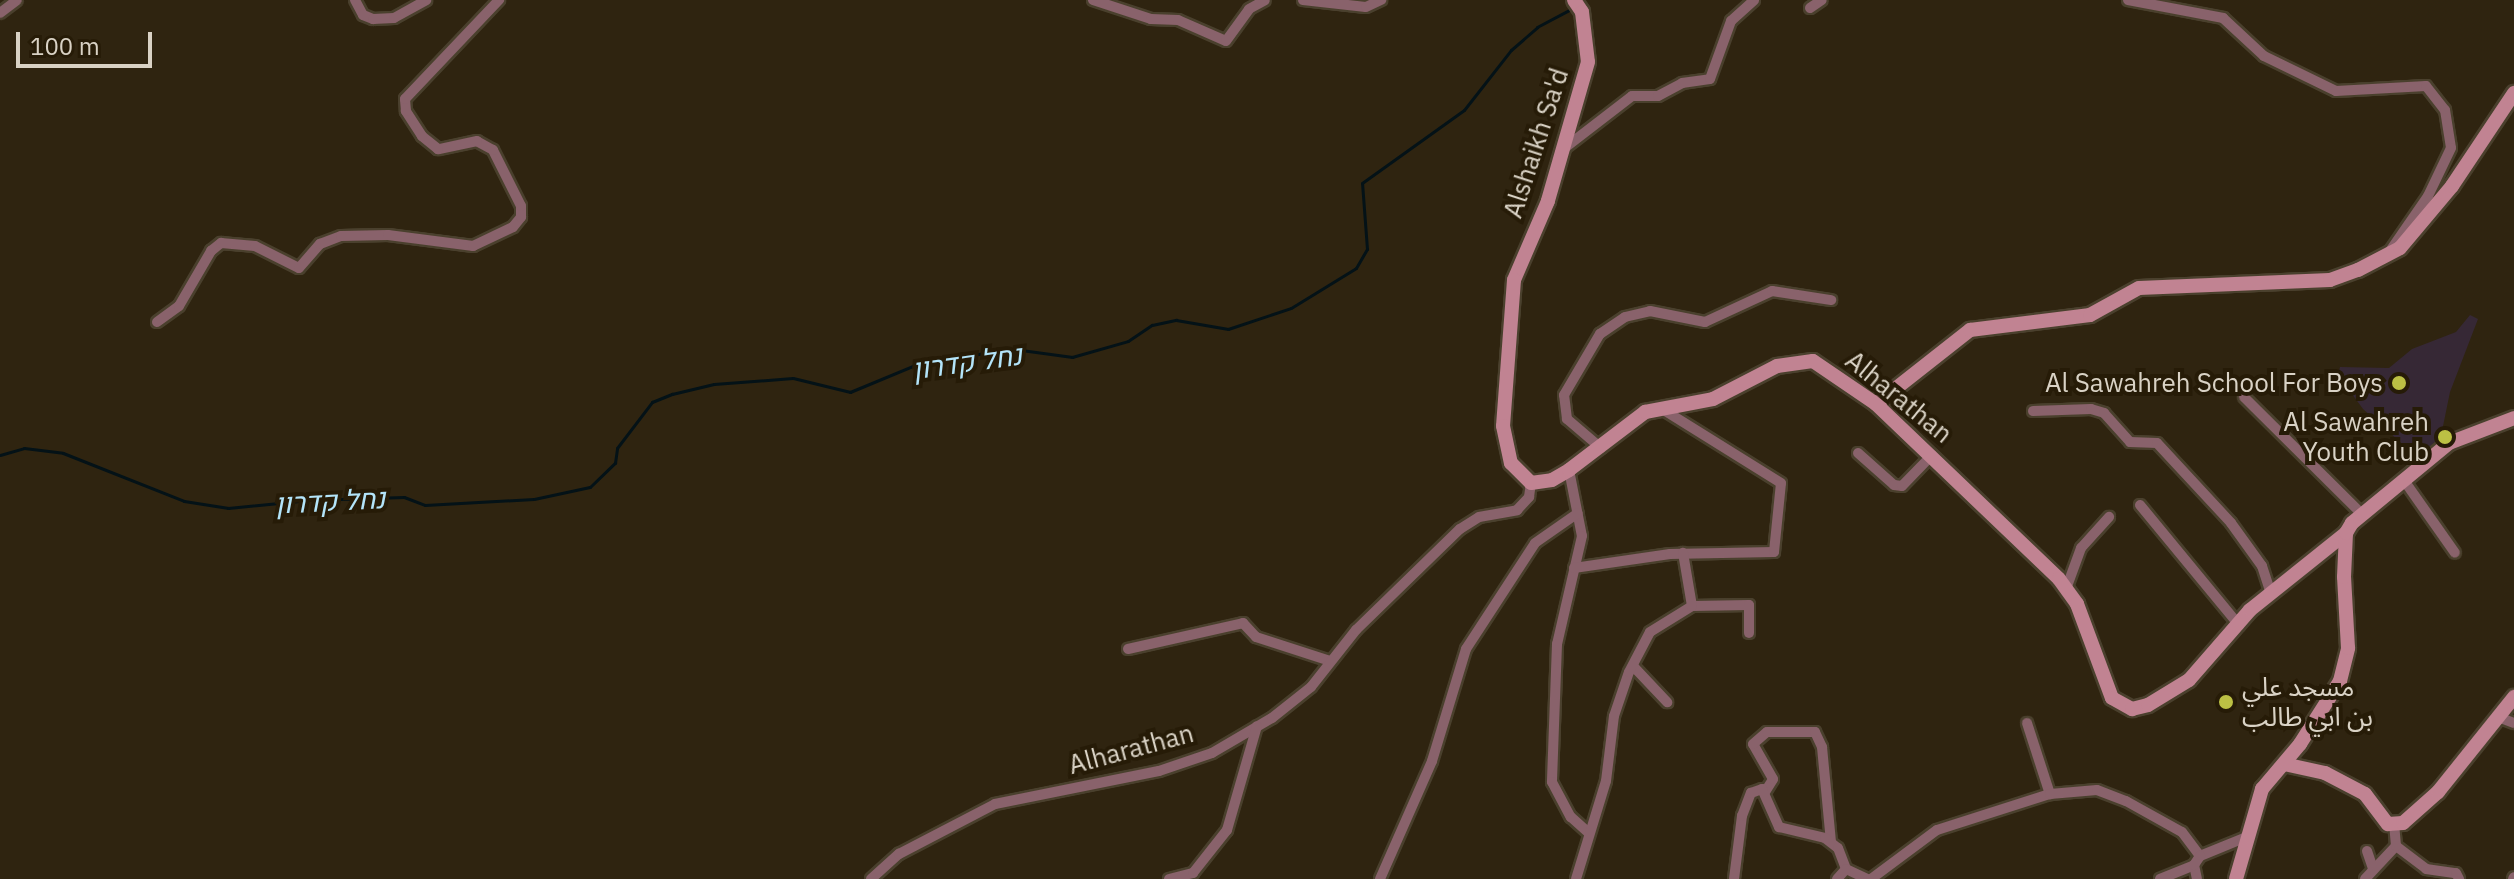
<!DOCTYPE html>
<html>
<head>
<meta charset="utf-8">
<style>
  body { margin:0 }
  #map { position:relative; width:2514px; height:879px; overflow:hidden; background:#2f2410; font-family:"IBM Plex Sans","Noto Sans Arabic",Heebo,sans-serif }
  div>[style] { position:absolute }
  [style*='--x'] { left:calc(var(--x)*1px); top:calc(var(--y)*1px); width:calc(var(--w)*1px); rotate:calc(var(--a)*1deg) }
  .education>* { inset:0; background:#362835 }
  .stream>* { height:3px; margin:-1.5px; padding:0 1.5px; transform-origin:1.5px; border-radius:1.5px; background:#041217 }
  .roads { filter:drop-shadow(2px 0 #4a402d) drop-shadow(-2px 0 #4a402d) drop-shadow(0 2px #4a402d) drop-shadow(0 -2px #4a402d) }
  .street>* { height:10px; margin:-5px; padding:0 5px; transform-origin:5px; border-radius:5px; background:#89626b }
  .secondary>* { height:14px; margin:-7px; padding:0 7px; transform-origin:7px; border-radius:7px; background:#c18392 }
  .dots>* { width:22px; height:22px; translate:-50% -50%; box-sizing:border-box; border:4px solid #261b07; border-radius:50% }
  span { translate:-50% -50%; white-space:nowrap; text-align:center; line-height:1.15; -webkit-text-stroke:8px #261b07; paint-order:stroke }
  .street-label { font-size:26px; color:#d9d2c5 }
  .poi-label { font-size:26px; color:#d9d2c5 }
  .right { translate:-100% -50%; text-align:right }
  .left { translate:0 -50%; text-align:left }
  .water-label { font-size:28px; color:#b3e4f9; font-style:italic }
  .scale { position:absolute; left:16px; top:32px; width:136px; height:36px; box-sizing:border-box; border:4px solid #d9d2c5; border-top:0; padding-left:10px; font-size:24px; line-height:28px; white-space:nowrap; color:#d9d2c5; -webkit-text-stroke:6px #261b07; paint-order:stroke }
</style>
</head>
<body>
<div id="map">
  <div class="education">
    <i style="clip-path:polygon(2470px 315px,2478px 319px,2450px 392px,2441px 436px,2418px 458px,2363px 409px,2338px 375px,2340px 367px,2389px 368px,2412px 349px,2456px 332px)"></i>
  </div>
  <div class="stream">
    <i style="--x:0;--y:455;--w:25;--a:-16"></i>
    <i style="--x:24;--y:448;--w:39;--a:7"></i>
    <i style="--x:63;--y:453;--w:130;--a:21.6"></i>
    <i style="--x:184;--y:501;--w:45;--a:9"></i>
    <i style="--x:228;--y:508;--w:82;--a:-5.6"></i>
    <i style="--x:310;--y:500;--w:94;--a:-1.8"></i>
    <i style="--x:404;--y:497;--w:22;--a:21"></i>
    <i style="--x:425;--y:505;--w:109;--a:-3.2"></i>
    <i style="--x:534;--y:499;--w:57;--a:-12.1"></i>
    <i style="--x:590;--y:487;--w:35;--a:-44"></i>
    <i style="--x:615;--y:463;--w:15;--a:-82"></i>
    <i style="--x:617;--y:448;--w:58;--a:-52.7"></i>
    <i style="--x:652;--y:402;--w:22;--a:-22"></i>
    <i style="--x:672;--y:394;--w:43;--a:-13.4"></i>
    <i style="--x:714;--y:384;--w:79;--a:-4.3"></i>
    <i style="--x:793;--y:378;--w:59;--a:13.8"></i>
    <i style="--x:850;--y:392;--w:78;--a:-22.6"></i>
    <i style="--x:922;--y:362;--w:93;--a:-8"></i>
    <i style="--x:1014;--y:349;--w:59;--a:7.9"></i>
    <i style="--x:1072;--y:357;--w:58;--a:-15.9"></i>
    <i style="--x:1128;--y:341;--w:29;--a:-34"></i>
    <i style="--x:1152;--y:325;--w:25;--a:-12"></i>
    <i style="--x:1176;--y:320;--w:53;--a:9.8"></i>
    <i style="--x:1228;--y:329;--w:66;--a:-18.4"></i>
    <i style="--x:1291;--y:308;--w:76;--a:-31.6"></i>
    <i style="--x:1356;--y:268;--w:22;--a:-60"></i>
    <i style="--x:1367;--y:249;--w:66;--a:-94.3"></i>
    <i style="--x:1362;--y:183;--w:125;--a:-35.6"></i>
    <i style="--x:1464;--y:110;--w:76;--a:-51.9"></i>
    <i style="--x:1511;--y:50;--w:35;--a:-41"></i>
    <i style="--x:1537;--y:27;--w:43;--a:-27.8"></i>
  </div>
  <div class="roads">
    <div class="street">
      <i style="--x:355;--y:0;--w:17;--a:62"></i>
      <i style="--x:363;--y:15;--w:11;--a:22"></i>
      <i style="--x:373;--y:19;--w:21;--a:-3"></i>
      <i style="--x:394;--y:18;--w:37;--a:-29"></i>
      <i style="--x:1093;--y:0;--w:61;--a:18.1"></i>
      <i style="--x:1151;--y:19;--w:27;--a:2"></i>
      <i style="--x:1178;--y:20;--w:52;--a:23.6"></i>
      <i style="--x:1226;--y:41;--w:39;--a:-54"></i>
      <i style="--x:1249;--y:9;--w:18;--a:-29"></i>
      <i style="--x:1303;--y:0;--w:63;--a:6.3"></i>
      <i style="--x:1366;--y:7;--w:17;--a:-25"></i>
      <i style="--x:2128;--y:0;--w:97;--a:10.7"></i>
      <i style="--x:2223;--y:18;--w:56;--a:42.8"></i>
      <i style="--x:2264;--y:56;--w:80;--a:25.9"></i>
      <i style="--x:2336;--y:91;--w:90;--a:-3.2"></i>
      <i style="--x:2426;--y:86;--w:31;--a:52"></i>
      <i style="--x:2445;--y:110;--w:38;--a:81"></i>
      <i style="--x:2451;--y:148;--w:53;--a:115.6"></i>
      <i style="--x:2428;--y:196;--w:67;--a:124.6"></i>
      <i style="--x:1810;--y:8;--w:14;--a:-34"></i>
      <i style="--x:0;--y:13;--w:21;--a:-37"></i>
      <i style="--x:1562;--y:150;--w:88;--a:-37.6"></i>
      <i style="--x:1632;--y:96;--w:26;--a:0"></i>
      <i style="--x:1658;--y:96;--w:27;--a:-28"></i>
      <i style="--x:1682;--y:83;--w:28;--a:-8"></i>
      <i style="--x:1710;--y:79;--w:62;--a:-70.1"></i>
      <i style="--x:1731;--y:21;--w:31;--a:-42"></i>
      <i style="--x:157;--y:322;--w:27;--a:-36"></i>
      <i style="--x:179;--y:306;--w:64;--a:-59.8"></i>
      <i style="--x:211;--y:251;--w:13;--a:-39"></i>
      <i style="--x:221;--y:243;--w:34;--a:5"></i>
      <i style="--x:255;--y:246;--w:49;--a:26.6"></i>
      <i style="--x:299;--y:268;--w:32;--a:-49"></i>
      <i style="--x:320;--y:244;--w:22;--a:-21"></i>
      <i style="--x:341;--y:236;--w:47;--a:-1.2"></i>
      <i style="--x:388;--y:235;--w:86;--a:7.4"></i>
      <i style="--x:473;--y:246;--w:44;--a:-25.4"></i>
      <i style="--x:513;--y:227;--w:13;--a:-51"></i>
      <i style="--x:521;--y:217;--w:11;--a:-90"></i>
      <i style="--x:521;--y:206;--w:63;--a:-116.6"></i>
      <i style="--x:493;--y:150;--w:18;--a:-151"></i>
      <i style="--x:477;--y:141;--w:40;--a:168"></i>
      <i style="--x:438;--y:149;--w:21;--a:-141"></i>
      <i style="--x:422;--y:136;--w:30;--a:-123"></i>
      <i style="--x:406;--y:111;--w:12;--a:-95"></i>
      <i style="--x:405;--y:99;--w:137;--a:-46.5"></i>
      <i style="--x:2244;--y:397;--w:165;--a:44.8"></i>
      <i style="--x:2033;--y:411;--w:58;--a:-2"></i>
      <i style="--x:2091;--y:409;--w:14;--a:17"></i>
      <i style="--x:2104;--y:413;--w:39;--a:48"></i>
      <i style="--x:2130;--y:442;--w:27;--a:2"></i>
      <i style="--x:2157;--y:443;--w:109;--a:47.2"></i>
      <i style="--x:2231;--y:523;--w:53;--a:54.2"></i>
      <i style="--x:2262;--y:566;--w:28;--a:72"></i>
      <i style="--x:1601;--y:448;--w:45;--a:-139.5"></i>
      <i style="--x:1567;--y:419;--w:24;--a:-97"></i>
      <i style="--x:1564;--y:395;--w:71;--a:-59.5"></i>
      <i style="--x:1600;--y:334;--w:30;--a:-34"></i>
      <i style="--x:1625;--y:317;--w:26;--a:-13"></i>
      <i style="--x:1650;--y:311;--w:56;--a:11.3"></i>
      <i style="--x:1705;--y:322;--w:74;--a:-24.8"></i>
      <i style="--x:1772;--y:291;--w:60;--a:8.7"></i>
      <i style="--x:1858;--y:453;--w:48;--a:41.6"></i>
      <i style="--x:1894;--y:485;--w:8;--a:7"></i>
      <i style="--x:1902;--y:486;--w:43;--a:-45.9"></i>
      <i style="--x:1569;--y:470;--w:67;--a:78.9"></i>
      <i style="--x:1582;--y:536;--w:111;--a:103"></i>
      <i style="--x:1557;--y:644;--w:138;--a:92.1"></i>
      <i style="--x:1552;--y:782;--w:40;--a:62"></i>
      <i style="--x:1571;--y:817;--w:24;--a:42"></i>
      <i style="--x:2403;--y:479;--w:90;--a:54.9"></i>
      <i style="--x:2140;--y:505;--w:156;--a:50.5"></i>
      <i style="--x:1574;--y:568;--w:97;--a:-8.3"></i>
      <i style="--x:1670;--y:554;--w:104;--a:-1.1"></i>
      <i style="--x:1774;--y:552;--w:69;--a:-84.2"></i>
      <i style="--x:1781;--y:483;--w:140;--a:-148.1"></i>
      <i style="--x:2066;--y:589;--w:44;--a:-69.9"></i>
      <i style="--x:2081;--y:548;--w:42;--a:-47.9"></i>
      <i style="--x:1692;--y:606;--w:57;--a:-1"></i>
      <i style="--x:1749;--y:605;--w:28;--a:90"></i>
      <i style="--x:1128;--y:649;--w:118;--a:-12.7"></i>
      <i style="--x:1243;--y:623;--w:19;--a:47"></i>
      <i style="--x:1256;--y:637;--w:78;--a:18"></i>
      <i style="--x:1633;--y:666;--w:50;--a:46.6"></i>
      <i style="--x:2501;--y:718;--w:14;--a:21"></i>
      <i style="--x:2027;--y:723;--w:75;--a:72.1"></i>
      <i style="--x:1765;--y:792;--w:15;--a:-58"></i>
      <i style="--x:1773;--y:779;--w:40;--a:-119.7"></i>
      <i style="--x:1753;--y:744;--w:18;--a:-41"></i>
      <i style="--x:1767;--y:732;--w:48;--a:0"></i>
      <i style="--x:1815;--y:732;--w:17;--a:65"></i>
      <i style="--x:1822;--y:747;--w:95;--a:84.6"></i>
      <i style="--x:2396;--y:846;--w:38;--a:37"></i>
      <i style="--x:2426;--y:869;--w:30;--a:8"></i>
      <i style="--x:2456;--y:873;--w:7;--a:63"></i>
      <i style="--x:2367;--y:851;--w:18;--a:71"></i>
      <i style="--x:2194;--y:865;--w:14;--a:78"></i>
      <i style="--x:871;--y:879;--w:38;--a:-42"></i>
      <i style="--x:899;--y:854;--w:108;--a:-27.5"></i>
      <i style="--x:995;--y:804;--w:167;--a:-11.4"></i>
      <i style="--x:1159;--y:771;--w:56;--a:-18.8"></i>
      <i style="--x:1212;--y:753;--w:69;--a:-30.3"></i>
      <i style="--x:1272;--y:718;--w:50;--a:-38.5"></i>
      <i style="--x:1311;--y:687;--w:73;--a:-51.7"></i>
      <i style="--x:1356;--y:630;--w:145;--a:-44.2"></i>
      <i style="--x:1460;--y:529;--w:22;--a:-32"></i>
      <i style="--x:1479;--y:517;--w:39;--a:-10"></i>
      <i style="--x:1517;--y:510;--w:18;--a:-47"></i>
      <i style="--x:1529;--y:497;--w:14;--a:-82"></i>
      <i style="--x:1169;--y:879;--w:25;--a:-14"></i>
      <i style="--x:1193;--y:873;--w:55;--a:-51.7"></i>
      <i style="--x:1227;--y:830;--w:108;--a:-73.9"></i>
      <i style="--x:1380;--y:879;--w:129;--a:-66.2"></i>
      <i style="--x:1432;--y:761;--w:117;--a:-73.1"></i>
      <i style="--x:1466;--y:649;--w:126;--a:-56.9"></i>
      <i style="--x:1535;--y:543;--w:52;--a:-34.9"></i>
      <i style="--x:1576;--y:879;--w:102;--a:-73"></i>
      <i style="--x:1606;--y:781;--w:65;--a:-83"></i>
      <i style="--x:1614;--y:716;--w:46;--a:-71.2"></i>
      <i style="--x:1629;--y:672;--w:45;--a:-62.3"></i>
      <i style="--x:1650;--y:632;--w:49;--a:-31.8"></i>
      <i style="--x:1692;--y:606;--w:54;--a:-99.6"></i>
      <i style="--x:1734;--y:879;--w:64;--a:-82.8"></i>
      <i style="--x:1742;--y:816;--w:25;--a:-69"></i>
      <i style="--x:1751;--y:793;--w:12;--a:-20"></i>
      <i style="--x:1762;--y:789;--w:42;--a:65.9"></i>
      <i style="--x:1779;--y:827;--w:47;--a:13.4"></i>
      <i style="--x:1825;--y:838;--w:16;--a:38"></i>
      <i style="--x:1838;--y:848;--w:22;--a:69"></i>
      <i style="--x:1846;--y:869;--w:23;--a:25"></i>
      <i style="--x:1837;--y:879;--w:13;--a:-48"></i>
      <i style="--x:1871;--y:879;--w:82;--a:-36.6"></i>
      <i style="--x:1937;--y:830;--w:119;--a:-17.7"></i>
      <i style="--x:2050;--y:794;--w:47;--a:-4.9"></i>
      <i style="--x:2097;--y:790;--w:31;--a:21"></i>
      <i style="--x:2126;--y:801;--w:64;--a:29"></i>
      <i style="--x:2182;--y:832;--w:30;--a:53"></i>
      <i style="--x:2200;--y:856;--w:48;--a:-22.2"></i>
      <i style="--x:2160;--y:879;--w:37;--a:-22"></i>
      <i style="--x:2194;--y:865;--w:11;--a:-56"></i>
      <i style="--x:2365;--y:879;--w:45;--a:-46.8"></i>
      <i style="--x:2396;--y:846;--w:21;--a:-95"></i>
      <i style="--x:2513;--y:879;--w:2;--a:-63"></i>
    </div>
    <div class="secondary">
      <i style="--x:1574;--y:0;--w:14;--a:56"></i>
      <i style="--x:1582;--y:12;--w:50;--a:83.2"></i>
      <i style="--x:1588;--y:62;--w:145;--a:106.1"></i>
      <i style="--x:1548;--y:201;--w:86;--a:113.3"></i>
      <i style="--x:1514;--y:280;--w:146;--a:94.3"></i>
      <i style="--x:1503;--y:426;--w:38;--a:78"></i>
      <i style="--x:1511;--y:463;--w:28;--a:45"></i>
      <i style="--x:1531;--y:483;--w:21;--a:-8"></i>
      <i style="--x:1552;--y:480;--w:20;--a:-30"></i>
      <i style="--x:1569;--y:470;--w:96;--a:-37.3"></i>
      <i style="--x:1645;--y:412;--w:69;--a:-10.8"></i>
      <i style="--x:1713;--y:399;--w:72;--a:-27.3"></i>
      <i style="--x:1777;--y:366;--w:36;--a:-8"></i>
      <i style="--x:1813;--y:361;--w:76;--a:34.3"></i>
      <i style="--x:1876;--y:404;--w:253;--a:43.7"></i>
      <i style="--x:2059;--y:579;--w:31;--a:54"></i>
      <i style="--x:2077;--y:604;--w:100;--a:69.6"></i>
      <i style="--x:2112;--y:698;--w:23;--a:29"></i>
      <i style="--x:2132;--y:709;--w:16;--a:-14"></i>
      <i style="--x:2148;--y:705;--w:48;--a:-31.4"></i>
      <i style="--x:2189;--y:680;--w:93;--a:-48.9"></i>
      <i style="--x:2250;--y:610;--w:123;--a:-38.7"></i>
      <i style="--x:1876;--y:404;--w:120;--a:-38.2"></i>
      <i style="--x:1970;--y:330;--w:121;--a:-7.1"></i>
      <i style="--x:2090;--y:315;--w:56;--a:-28.9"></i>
      <i style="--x:2139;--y:288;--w:191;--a:-2.4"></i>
      <i style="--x:2330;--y:280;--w:30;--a:-20"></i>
      <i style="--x:2358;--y:270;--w:47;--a:-27.6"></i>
      <i style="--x:2400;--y:248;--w:81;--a:-50"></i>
      <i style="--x:2452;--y:186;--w:112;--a:-56.3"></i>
      <i style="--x:2284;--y:764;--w:42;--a:12.4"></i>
      <i style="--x:2325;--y:773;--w:45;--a:27.7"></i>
      <i style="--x:2365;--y:794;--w:38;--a:53"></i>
      <i style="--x:2388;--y:824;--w:15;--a:-4"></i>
      <i style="--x:2403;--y:823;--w:47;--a:-41.5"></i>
      <i style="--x:2438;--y:792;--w:122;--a:-51.3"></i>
      <i style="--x:2236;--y:879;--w:94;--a:-73.9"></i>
      <i style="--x:2262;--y:789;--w:59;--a:-49.8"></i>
      <i style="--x:2300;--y:744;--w:75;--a:-57.6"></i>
      <i style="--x:2340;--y:681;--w:34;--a:-76"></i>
      <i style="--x:2348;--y:648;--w:71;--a:-93.2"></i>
      <i style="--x:2344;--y:577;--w:44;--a:-87.4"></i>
      <i style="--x:2346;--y:533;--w:12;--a:-59"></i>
      <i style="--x:2352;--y:523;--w:126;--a:-39.5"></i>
      <i style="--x:2449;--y:443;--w:70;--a:-21"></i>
    </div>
  </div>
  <div class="dots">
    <i style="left:2399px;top:383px;background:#bcc044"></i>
    <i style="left:2445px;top:437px;background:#bcc044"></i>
    <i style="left:2226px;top:702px;background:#bcc044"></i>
  </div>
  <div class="street-label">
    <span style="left:1536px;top:143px;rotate:-72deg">Alshaikh Sa'd</span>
    <span style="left:1899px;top:397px;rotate:39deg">Alharathan</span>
    <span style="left:1131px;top:749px;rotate:-15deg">Alharathan</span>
  </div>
  <div class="poi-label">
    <span class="right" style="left:2383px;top:383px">Al Sawahreh School For Boys</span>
    <span class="right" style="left:2429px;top:437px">Al Sawahreh<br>Youth Club</span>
    <span class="left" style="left:2242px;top:702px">مسجد علي<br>بن ابي طالب</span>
  </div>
  <div class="water-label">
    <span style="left:967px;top:362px;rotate:-8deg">נחל קדרון</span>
    <span style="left:330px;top:501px;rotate:-3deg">נחל קדרון</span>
  </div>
  <div class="scale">100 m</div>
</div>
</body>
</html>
